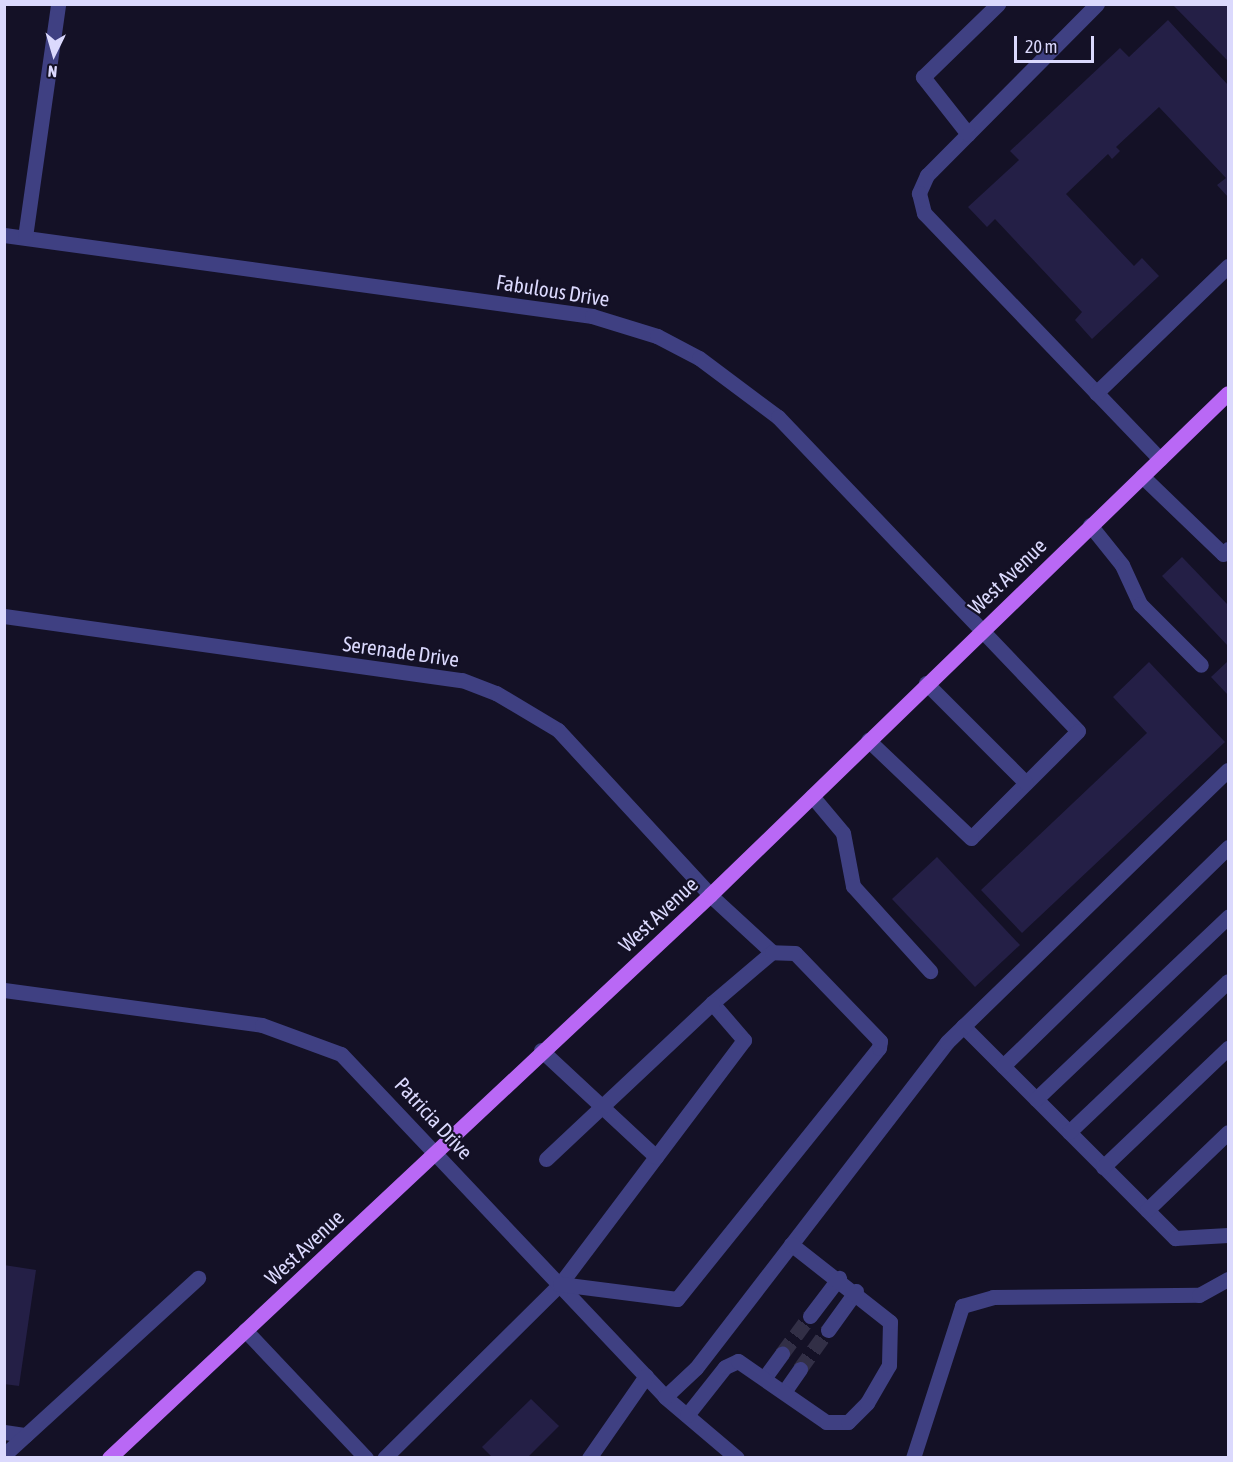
<!DOCTYPE html>
<html>
<head>
<meta charset="utf-8">
<style>
  body { margin:0 }
  #map { position:relative; width:1233px; height:1462px; overflow:hidden; background:#141126; font-family:"Asap Condensed",sans-serif }
  div>[style] { position:absolute }
  [style*='--x'] { left:calc(var(--x)*1px); top:calc(var(--y)*1px); width:calc(var(--w)*1px); rotate:calc(var(--a)*1deg) }
  .building>* { inset:0; background:#241f46 }
  .minor-tunnel>* { height:15px; margin-top:-7.5px; transform-origin:0; background:repeating-linear-gradient(90deg,#322f46 0 15px,transparent 0 23px) }
  .minor>* { height:15px; margin:-7.5px; padding:0 7.5px; transform-origin:7.5px; border-radius:7.5px; background:#3f4082 }
  .major>* { height:15px; margin:-7.5px; padding:0 7.5px; transform-origin:7.5px; border-radius:7.5px; background:#b968f5 }
  span { translate:-50% -50%; white-space:nowrap; text-align:center; line-height:1.15; -webkit-text-stroke:4.5px #141126; paint-order:stroke }
  .street-label { font-size:21px; color:#dbd9fd }
  .frame { position:absolute; inset:0; border:6px solid #dbd9fd; pointer-events:none }
  .north { position:absolute; left:24px; top:24px; width:60px; height:60px; -webkit-text-stroke:4px #141126; paint-order:stroke; rotate:185deg; font-size:16px; font-weight:700; line-height:24px; text-align:center; color:#dbd9fd }
  .north::after { content:''; display:block; margin:auto; width:21px; height:27px; background:#dbd9fd; clip-path:polygon(50% 0,100% 100%,50% 72%,0 100%) }
  .scale { position:absolute; left:1014px; top:36px; width:80px; height:27px; box-sizing:border-box; border:3px solid #dbd9fd; border-top:0; padding-left:8px; font-size:18px; line-height:21px; white-space:nowrap; color:#dbd9fd; -webkit-text-stroke:4px #141126; paint-order:stroke }
</style>
</head>
<body>
<div id="map">
  <div class="building">
    <i style="clip-path:polygon(1172px 4px,1228px 4px,1228px 58px,1227px 60px)"></i>
    <i style="clip-path:polygon(1168px 20px,1228px 85px,1228px 197px,1217px 185px,1226px 178px,1159px 107px,1116px 147px,1120px 151px,1112px 159px,1108px 154px,1066px 194px,1134px 266px,1142px 258px,1159px 276px,1092px 339px,1075px 320px,1082px 312px,995px 219px,987px 227px,968px 207px,1019px 160px,1010px 151px,1120px 48px,1129px 57px)"></i>
    <i style="clip-path:polygon(1182px 557px,1228px 605px,1228px 646px,1162px 576px)"></i>
    <i style="clip-path:polygon(1228px 661px,1228px 695px,1211px 677px)"></i>
    <i style="clip-path:polygon(1149px 662px,1225px 742px,1022px 933px,981px 890px,1147px 733px,1113px 697px)"></i>
    <i style="clip-path:polygon(937px 857px,1020px 945px,975px 987px,892px 899px)"></i>
    <i style="clip-path:polygon(4px 1265px,36px 1270px,19px 1386px,4px 1384px)"></i>
    <i style="clip-path:polygon(531px 1399px,559px 1426px,527px 1458px,493px 1458px,482px 1447px)"></i>
  </div>
  <div class="minor-tunnel">
    <i style="--x:782;--y:1354;--w:47;--a:-53.6"></i>
    <i style="--x:800;--y:1369;--w:48;--a:-54.3"></i>
  </div>
  <div class="minor">
    <i style="--x:1097;--y:4;--w:241;--a:134.8"></i>
    <i style="--x:927;--y:175;--w:20;--a:114"></i>
    <i style="--x:919;--y:193;--w:21;--a:76"></i>
    <i style="--x:924;--y:213;--w:341;--a:46.2"></i>
    <i style="--x:968;--y:134;--w:73;--a:-128.3"></i>
    <i style="--x:923;--y:77;--w:105;--a:-44.2"></i>
    <i style="--x:4;--y:235;--w:594;--a:7.84"></i>
    <i style="--x:592;--y:316;--w:68;--a:17.1"></i>
    <i style="--x:657;--y:336;--w:47;--a:27.6"></i>
    <i style="--x:699;--y:358;--w:99;--a:36.8"></i>
    <i style="--x:778;--y:417;--w:434;--a:46.3"></i>
    <i style="--x:1078;--y:731;--w:151;--a:135"></i>
    <i style="--x:971;--y:838;--w:142;--a:-136.4"></i>
    <i style="--x:25;--y:237;--w:235;--a:-81.9"></i>
    <i style="--x:1096;--y:393;--w:183;--a:-43.9"></i>
    <i style="--x:1142;--y:476;--w:112;--a:43.9"></i>
    <i style="--x:1223;--y:554;--w:7;--a:-45"></i>
    <i style="--x:1090;--y:525;--w:51;--a:51.3"></i>
    <i style="--x:1122;--y:565;--w:43;--a:65.2"></i>
    <i style="--x:1140;--y:604;--w:86;--a:45"></i>
    <i style="--x:4;--y:616;--w:462;--a:8"></i>
    <i style="--x:462;--y:680;--w:36;--a:21"></i>
    <i style="--x:496;--y:693;--w:72;--a:30.8"></i>
    <i style="--x:558;--y:730;--w:224;--a:47.3"></i>
    <i style="--x:710;--y:895;--w:84;--a:42.6"></i>
    <i style="--x:772;--y:952;--w:79;--a:139.6"></i>
    <i style="--x:712;--y:1003;--w:49;--a:49.1"></i>
    <i style="--x:744;--y:1040;--w:306;--a:127"></i>
    <i style="--x:560;--y:1284;--w:247;--a:135.3"></i>
    <i style="--x:926;--y:683;--w:141;--a:45"></i>
    <i style="--x:812;--y:796;--w:48;--a:50"></i>
    <i style="--x:843;--y:833;--w:54;--a:79.3"></i>
    <i style="--x:853;--y:886;--w:115;--a:47.8"></i>
    <i style="--x:4;--y:990;--w:260;--a:7.7"></i>
    <i style="--x:262;--y:1025;--w:84;--a:20.2"></i>
    <i style="--x:341;--y:1054;--w:472;--a:46.6"></i>
    <i style="--x:665;--y:1397;--w:94;--a:40.3"></i>
    <i style="--x:963;--y:1026;--w:300;--a:45"></i>
    <i style="--x:1175;--y:1238;--w:53;--a:-3.2"></i>
    <i style="--x:541;--y:1050;--w:157;--a:42.9"></i>
    <i style="--x:1003;--y:1066;--w:314;--a:-44.2"></i>
    <i style="--x:1036;--y:1099;--w:265;--a:-43.5"></i>
    <i style="--x:1069;--y:1132;--w:219;--a:-43.5"></i>
    <i style="--x:546;--y:1159;--w:228;--a:-43.2"></i>
    <i style="--x:1103;--y:1167;--w:173;--a:-43.6"></i>
    <i style="--x:1147;--y:1210;--w:112;--a:-43.9"></i>
    <i style="--x:560;--y:1284;--w:118;--a:7.3"></i>
    <i style="--x:677;--y:1299;--w:322;--a:-51.2"></i>
    <i style="--x:879;--y:1048;--w:7;--a:-82"></i>
    <i style="--x:880;--y:1041;--w:122;--a:-134"></i>
    <i style="--x:795;--y:953;--w:23;--a:-178"></i>
    <i style="--x:810;--y:1316;--w:48;--a:-52.7"></i>
    <i style="--x:245;--y:1330;--w:176;--a:46.6"></i>
    <i style="--x:828;--y:1330;--w:48;--a:-54.3"></i>
    <i style="--x:765;--y:1377;--w:29;--a:-54"></i>
    <i style="--x:784;--y:1392;--w:28;--a:-55"></i>
    <i style="--x:665;--y:1397;--w:42;--a:-43.1"></i>
    <i style="--x:696;--y:1368;--w:411;--a:-52.4"></i>
    <i style="--x:947;--y:1042;--w:391;--a:-44.1"></i>
    <i style="--x:687;--y:1415;--w:61;--a:-51.6"></i>
    <i style="--x:725;--y:1367;--w:14;--a:-25"></i>
    <i style="--x:738;--y:1361;--w:107;--a:34.7"></i>
    <i style="--x:826;--y:1422;--w:22;--a:0"></i>
    <i style="--x:848;--y:1422;--w:27;--a:-45"></i>
    <i style="--x:867;--y:1403;--w:44;--a:-59.9"></i>
    <i style="--x:889;--y:1365;--w:43;--a:-88.7"></i>
    <i style="--x:890;--y:1322;--w:126;--a:-141.8"></i>
    <i style="--x:4;--y:1432;--w:22;--a:8"></i>
    <i style="--x:4;--y:1455;--w:263;--a:-42.4"></i>
    <i style="--x:589;--y:1458;--w:100;--a:-55.2"></i>
    <i style="--x:913;--y:1458;--w:160;--a:-72.1"></i>
    <i style="--x:962;--y:1306;--w:32;--a:-16"></i>
    <i style="--x:993;--y:1297;--w:206;--a:-0.6"></i>
    <i style="--x:1199;--y:1295;--w:33;--a:-29"></i>
  </div>
  <div class="major">
    <i style="--x:109;--y:1458;--w:824;--a:-43.13"></i>
    <i style="--x:710;--y:895;--w:721;--a:-44.1"></i>
  </div>
  <div class="street-label">
    <span style="left:553px;top:290px;rotate:9deg">Fabulous Drive</span>
    <span style="left:1007px;top:576px;rotate:-44deg">West Avenue</span>
    <span style="left:401px;top:651px;rotate:8deg">Serenade Drive</span>
    <span style="left:658px;top:914px;rotate:-43deg">West Avenue</span>
    <span style="left:434px;top:1118px;rotate:47deg">Patricia Drive</span>
    <span style="left:304px;top:1247px;rotate:-43deg">West Avenue</span>
  </div>
  <div class="frame"></div>
  <div class="north">N</div>
  <div class="scale">20 m</div>
</div>
</body>
</html>
